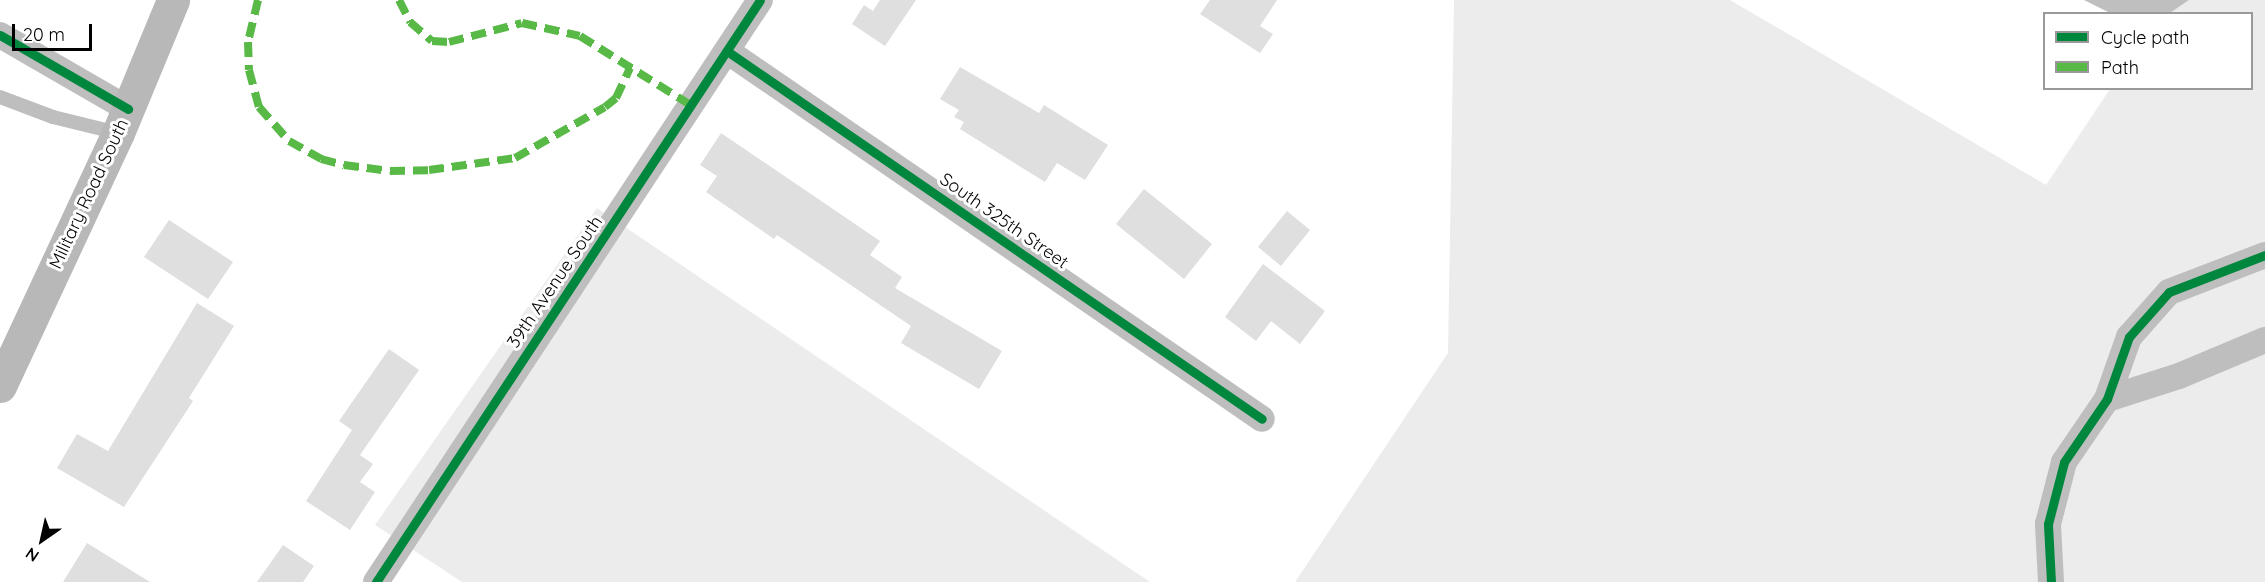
<!DOCTYPE html>
<html>
<head>
<meta charset="utf-8">
<style>
  body { margin:0 }
  #map { position:relative; width:2265px; height:582px; overflow:hidden; background:#fff; font-family:Quicksand,sans-serif }
  div>[style] { position:absolute }
  [style*='--x'] { left:calc(var(--x)*1px); top:calc(var(--y)*1px); width:calc(var(--w)*1px); rotate:calc(var(--a)*1deg) }
  .green>* { inset:0; background:#ececec }
  .water>* { inset:0; background:#bfbfbf }
  .building>* { inset:0; background:#dfdfdf }
  .service>* { height:14px; margin:-7px; padding:0 7px; transform-origin:7px; border-radius:7px; background:#bebebe }
  .minor>* { height:26px; margin:-13px; padding:0 13px; transform-origin:13px; border-radius:13px; background:#bebebe }
  .secondary>* { height:33px; margin:-16.5px; padding:0 16.5px; transform-origin:16.5px; border-radius:16.5px; background:#b8b8b8 }
  .quiet>* { height:8px; margin-top:-4px; transform-origin:0; background:repeating-linear-gradient(90deg,#58b947 0 15px,transparent 0 23px) }
  .cycleway>* { height:9px; margin:-4.5px; padding:0 4.5px; transform-origin:4.5px; border-radius:4.5px; background:#00873e }
  span { translate:-50% -50%; white-space:nowrap; text-align:center; line-height:1.15; -webkit-text-stroke:6px #fff; paint-order:stroke }
  .street-label { font-size:18px; color:#000 }
  .legend { position:absolute; left:2043px; top:12px; width:210px; height:78px; box-sizing:border-box; background:#fff; border:2px solid #999; margin:0; padding:8px 10px; list-style:none; font-size:18px; color:#000 }
  .legend li { display:flex; align-items:center; gap:12px; height:30px }
  .legend b { width:30px; border:2px solid #999 }
  .north { position:absolute; left:12px; top:510px; width:60px; height:60px; -webkit-text-stroke:4px #fff; paint-order:stroke; rotate:214deg; font-size:16px; font-weight:700; line-height:24px; text-align:center; color:#000 }
  .north::after { content:''; display:block; margin:auto; width:21px; height:27px; background:#000; clip-path:polygon(50% 0,100% 100%,50% 72%,0 100%) }
  .scale { position:absolute; left:12px; top:24px; width:80px; height:27px; box-sizing:border-box; border:3px solid #000; border-top:0; padding-left:8px; font-size:18px; line-height:21px; white-space:nowrap; color:#000; -webkit-text-stroke:4px #fff; paint-order:stroke }
</style>
</head>
<body>
<div id="map">
  <div class="green">
    <i style="clip-path:polygon(1454px 0,1730px 0,2046px 185px,2110px 89px,2252px 88px,2252px 14px,2170px 13px,2189px 0,2265px 0,2265px 582px,1295px 582px,1448px 353px)"></i>
    <i style="clip-path:polygon(597px 208px,1150px 582px,462px 582px,375px 525px)"></i>
  </div>
  <div class="water">
    <i style="clip-path:polygon(2084px 0,2189px 0,2170px 13px,2112px 14px)"></i>
  </div>
  <div class="building">
    <i style="clip-path:polygon(880px 0,916px 0,885px 46px,852px 24px,864px 5px,873px 11px)"></i>
    <i style="clip-path:polygon(1210px 0,1277px 0,1260px 26px,1273px 34px,1260px 53px,1200px 14px)"></i>
    <i style="clip-path:polygon(960px 67px,1039px 113px,1044px 105px,1108px 145px,1085px 180px,1057px 163px,1045px 182px,960px 129px,964px 122px,954px 117px,959px 110px,940px 99px)"></i>
    <i style="clip-path:polygon(721px 133px,880px 241px,870px 255px,902px 277px,895px 288px,1002px 351px,979px 389px,901px 343px,911px 326px,777px 235px,774px 239px,706px 192px,717px 176px,700px 165px)"></i>
    <i style="clip-path:polygon(1144px 189px,1212px 244px,1184px 279px,1116px 224px)"></i>
    <i style="clip-path:polygon(1287px 211px,1310px 230px,1281px 266px,1258px 247px)"></i>
    <i style="clip-path:polygon(169px 220px,233px 262px,208px 299px,144px 257px)"></i>
    <i style="clip-path:polygon(1263px 264px,1325px 311px,1300px 344px,1271px 321px,1256px 341px,1225px 317px)"></i>
    <i style="clip-path:polygon(197px 303px,234px 326px,189px 398px,193px 401px,124px 507px,57px 468px,77px 434px,108px 451px)"></i>
    <i style="clip-path:polygon(389px 349px,419px 370px,360px 455px,373px 464px,360px 482px,375px 492px,350px 530px,306px 501px,352px 430px,339px 421px)"></i>
    <i style="clip-path:polygon(87px 543px,150px 582px,63px 582px)"></i>
    <i style="clip-path:polygon(283px 545px,314px 566px,303px 582px,257px 582px)"></i>
  </div>
  <div class="service">
    <i style="--x:0;--y:97;--w:57;--a:20.7"></i>
    <i style="--x:53;--y:117;--w:67;--a:13.8"></i>
  </div>
  <div class="minor">
    <i style="--x:0;--y:35;--w:148;--a:30"></i>
    <i style="--x:727;--y:51;--w:649;--a:34.52"></i>
    <i style="--x:2107;--y:399;--w:76;--a:-17.7"></i>
    <i style="--x:2179;--y:376;--w:93;--a:-22.7"></i>
    <i style="--x:376;--y:582;--w:697;--a:-56.58"></i>
    <i style="--x:2051;--y:582;--w:58;--a:-93"></i>
    <i style="--x:2048;--y:524;--w:64;--a:-75.5"></i>
    <i style="--x:2064;--y:462;--w:76;--a:-55.7"></i>
    <i style="--x:2107;--y:399;--w:66;--a:-70.5"></i>
    <i style="--x:2129;--y:337;--w:60;--a:-48.4"></i>
    <i style="--x:2169;--y:292;--w:103;--a:-21.1"></i>
  </div>
  <div class="secondary">
    <i style="--x:0;--y:386;--w:279;--a:-65"></i>
    <i style="--x:118;--y:133;--w:144;--a:-67.5"></i>
  </div>
  <div class="quiet">
    <i style="--x:258;--y:0;--w:43;--a:103.4"></i>
    <i style="--x:248;--y:42;--w:28;--a:88"></i>
    <i style="--x:249;--y:70;--w:38;--a:75"></i>
    <i style="--x:259;--y:107;--w:45;--a:48.6"></i>
    <i style="--x:289;--y:141;--w:37;--a:29"></i>
    <i style="--x:321;--y:159;--w:24;--a:15"></i>
    <i style="--x:344;--y:165;--w:46;--a:7.4"></i>
    <i style="--x:390;--y:171;--w:39;--a:-1"></i>
    <i style="--x:429;--y:170;--w:87;--a:-7.9"></i>
    <i style="--x:515;--y:158;--w:103;--a:-29.5"></i>
    <i style="--x:605;--y:107;--w:14;--a:-39"></i>
    <i style="--x:616;--y:98;--w:33;--a:-65"></i>
    <i style="--x:399;--y:0;--w:25;--a:63"></i>
    <i style="--x:410;--y:22;--w:29;--a:41"></i>
    <i style="--x:432;--y:41;--w:17;--a:3"></i>
    <i style="--x:449;--y:42;--w:75;--a:-14.6"></i>
    <i style="--x:522;--y:23;--w:59;--a:12.6"></i>
    <i style="--x:580;--y:36;--w:132;--a:32"></i>
  </div>
  <div class="cycleway">
    <i style="--x:0;--y:35;--w:148;--a:30"></i>
    <i style="--x:727;--y:51;--w:649;--a:34.52"></i>
    <i style="--x:376;--y:582;--w:697;--a:-56.58"></i>
    <i style="--x:2051;--y:582;--w:58;--a:-93"></i>
    <i style="--x:2048;--y:524;--w:64;--a:-75.5"></i>
    <i style="--x:2064;--y:462;--w:76;--a:-55.7"></i>
    <i style="--x:2107;--y:399;--w:66;--a:-70.5"></i>
    <i style="--x:2129;--y:337;--w:60;--a:-48.4"></i>
    <i style="--x:2169;--y:292;--w:103;--a:-21.1"></i>
  </div>
  <div class="street-label">
    <span style="left:89px;top:194px;rotate:-65deg">Military Road South</span>
    <span style="left:1004px;top:221px;rotate:35deg">South 325th Street</span>
    <span style="left:555px;top:282px;rotate:-56deg">39th Avenue South</span>
  </div>
  <ul class="legend">
  <li><b style="height:8px;background:#00873e"></b>Cycle path</li>
  <li><b style="height:8px;background:#58b947"></b>Path</li>
  </ul>
  <div class="north">N</div>
  <div class="scale">20 m</div>
</div>
</body>
</html>
